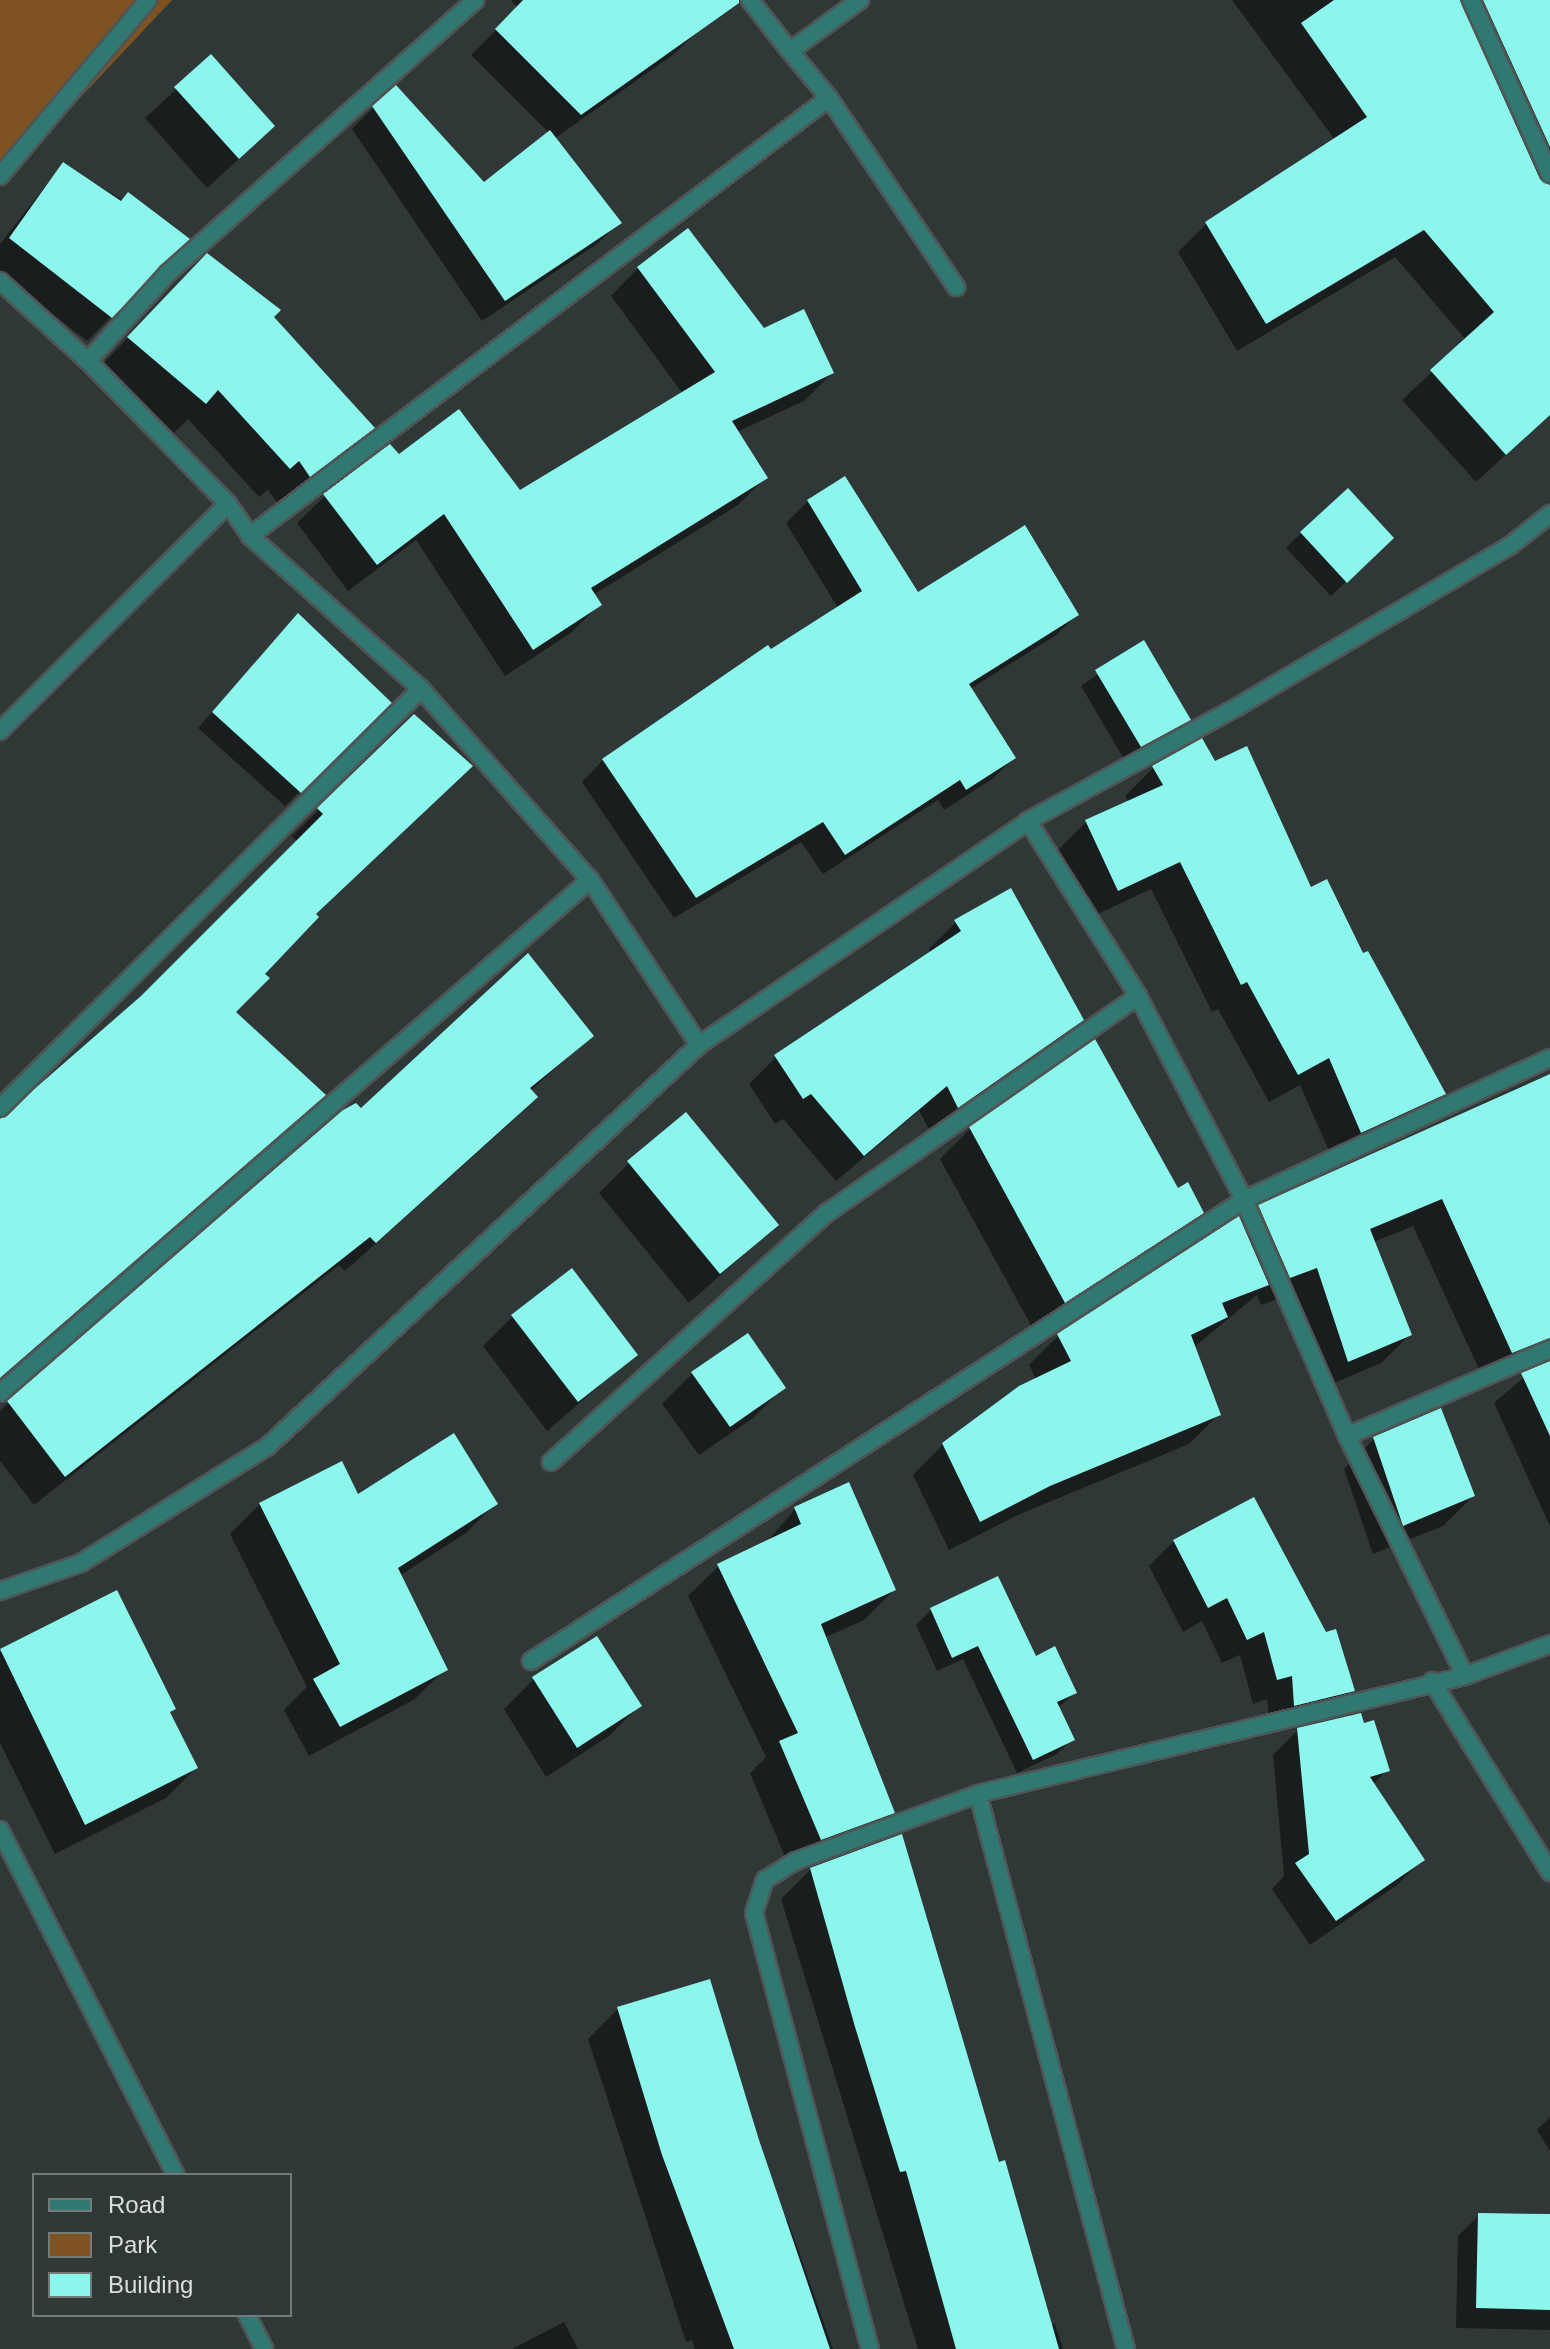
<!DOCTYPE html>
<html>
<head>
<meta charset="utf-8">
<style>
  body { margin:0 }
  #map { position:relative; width:1550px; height:2349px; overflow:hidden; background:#303837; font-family:Helvetica,sans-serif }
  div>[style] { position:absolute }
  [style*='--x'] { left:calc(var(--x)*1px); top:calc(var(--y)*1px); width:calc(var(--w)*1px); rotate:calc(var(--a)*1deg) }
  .green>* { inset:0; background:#7e5321 }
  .shadow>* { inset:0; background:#0007 }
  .building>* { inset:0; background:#8df6ec }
  .roads { filter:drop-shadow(2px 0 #4e5655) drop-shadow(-2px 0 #4e5655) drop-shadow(0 2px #4e5655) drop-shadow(0 -2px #4e5655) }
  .minor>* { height:16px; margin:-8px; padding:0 8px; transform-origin:8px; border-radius:8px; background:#317872 }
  span { translate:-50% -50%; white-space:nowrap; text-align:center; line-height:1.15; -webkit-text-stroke:8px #303837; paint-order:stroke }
  .legend { position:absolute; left:32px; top:2173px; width:260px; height:144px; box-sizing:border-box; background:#303837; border:2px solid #747a79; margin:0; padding:10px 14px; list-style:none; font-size:24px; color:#d9dedd }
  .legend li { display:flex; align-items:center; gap:16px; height:40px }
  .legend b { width:40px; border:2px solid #747a79 }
</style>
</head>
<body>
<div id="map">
  <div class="green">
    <i style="clip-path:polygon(0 0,172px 0,0 183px)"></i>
  </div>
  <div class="shadow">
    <i style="clip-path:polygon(511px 0,691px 0,700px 29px,674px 54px,554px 139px,619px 223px,597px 244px,482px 321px,352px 129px,374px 107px,484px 184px,549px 133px,471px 55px,518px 8px)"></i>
    <i style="clip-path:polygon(1232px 0,1550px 0,1550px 414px,1476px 482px,1402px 400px,1466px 340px,1395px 257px,1237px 351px,1178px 252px,1206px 224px,1335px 140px)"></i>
    <i style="clip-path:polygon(211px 57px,242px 156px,207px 188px,145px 118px)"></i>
    <i style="clip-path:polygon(63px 164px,187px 239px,87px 341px,0 273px,0 244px)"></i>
    <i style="clip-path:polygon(638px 268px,764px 331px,832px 373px,804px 401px,737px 432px,765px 478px,738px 505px,593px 595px,599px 605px,572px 632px,505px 676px,416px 540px,348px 591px,297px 523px,325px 496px,399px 457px,519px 493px,683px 394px,611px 296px)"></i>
    <i style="clip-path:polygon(177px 286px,271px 317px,372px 428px,279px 505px,268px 490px,259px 497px,188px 419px,174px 433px,99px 368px)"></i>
    <i style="clip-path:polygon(808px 501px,918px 594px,1077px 615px,1055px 636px,970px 689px,1014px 758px,992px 779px,944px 810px,938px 800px,823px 874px,801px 842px,674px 918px,582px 782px,603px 760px,838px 608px,786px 523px)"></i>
    <i style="clip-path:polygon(1301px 533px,1391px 538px,1331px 596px,1286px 548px)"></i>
    <i style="clip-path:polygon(284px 630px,389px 703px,285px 806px,198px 728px)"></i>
    <i style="clip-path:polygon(1144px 643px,1189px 719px,1174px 734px,1125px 761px,1081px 686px)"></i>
    <i style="clip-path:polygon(414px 717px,314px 915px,234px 1012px,323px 1095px,0 1379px,0 1120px,55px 1077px,211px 930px,298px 842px,292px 836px)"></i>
    <i style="clip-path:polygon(1214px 763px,1310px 890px,1443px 1094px,1415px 1122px,1333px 1160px,1300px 1085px,1269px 1102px,1218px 1009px,1212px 1012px,1151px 889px,1089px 918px,1058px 850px,1086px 822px,1129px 803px,1125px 796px,1153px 768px)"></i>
    <i style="clip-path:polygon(956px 922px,1082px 1020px,1055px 1047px,931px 1133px,919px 1111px,836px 1181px,783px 1119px,775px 1124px,749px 1084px,776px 1057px,931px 953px,929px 949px)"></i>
    <i style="clip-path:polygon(592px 1036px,530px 1091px,536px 1097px,506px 1127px,345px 1271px,339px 1265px,34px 1505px,0 1461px,0 1411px,8px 1403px,361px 1110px)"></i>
    <i style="clip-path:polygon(1550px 1078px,1550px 1526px,1494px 1403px,1530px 1372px,1517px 1366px,1484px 1380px,1413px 1226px,1374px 1242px,1410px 1335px,1381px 1363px,1320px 1389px,1289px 1295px,1261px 1305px,1257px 1295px,1193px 1348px,1219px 1414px,1189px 1444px,1018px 1515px,949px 1550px,913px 1475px,943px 1444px,1036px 1380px,1029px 1365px,1059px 1335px,1241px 1226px,1260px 1207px,1521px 1086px)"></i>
    <i style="clip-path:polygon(970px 1129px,1177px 1190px,1202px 1212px,1172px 1242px,1034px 1331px,940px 1159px)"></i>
    <i style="clip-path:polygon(629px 1163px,777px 1225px,689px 1303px,599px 1193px)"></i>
    <i style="clip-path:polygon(513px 1316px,635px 1355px,547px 1431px,483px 1346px)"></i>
    <i style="clip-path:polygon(692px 1374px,783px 1388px,753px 1418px,699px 1455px,662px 1404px)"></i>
    <i style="clip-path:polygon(1374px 1439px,1473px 1496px,1443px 1526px,1373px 1554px,1344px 1469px)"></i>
    <i style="clip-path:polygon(496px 1503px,466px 1533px,399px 1576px,445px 1669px,415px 1699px,309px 1756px,284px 1710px,307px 1687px,230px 1534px,260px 1504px)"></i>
    <i style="clip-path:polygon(795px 1509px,894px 1590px,864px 1620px,824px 1638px,893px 1812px,863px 1842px,790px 1869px,750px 1773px,766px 1757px,688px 1596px,719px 1566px,766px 1543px)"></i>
    <i style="clip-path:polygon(1174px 1541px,1352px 1691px,1328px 1716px,1270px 1729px,1267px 1699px,1253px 1704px,1240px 1655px,1222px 1663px,1202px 1621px,1183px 1632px,1149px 1566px)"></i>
    <i style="clip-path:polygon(117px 1593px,196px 1768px,166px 1798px,55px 1854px,0 1743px,0 1652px)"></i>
    <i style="clip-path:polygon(931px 1610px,1035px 1658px,1075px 1692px,1058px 1708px,1072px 1739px,1057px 1754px,1017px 1773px,963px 1659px,937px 1671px,916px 1625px)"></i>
    <i style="clip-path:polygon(534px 1679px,639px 1706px,609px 1736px,546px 1777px,504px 1709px)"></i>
    <i style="clip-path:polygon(1298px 1730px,1387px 1770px,1372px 1785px,1422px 1860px,1397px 1885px,1310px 1945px,1272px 1889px,1284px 1876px,1273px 1755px)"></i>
    <i style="clip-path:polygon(811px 1869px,998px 2165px,1050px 2326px,1055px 2324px,1063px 2349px,918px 2349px,781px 1899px)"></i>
    <i style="clip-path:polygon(618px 2009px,788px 2221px,833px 2349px,695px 2349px,692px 2340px,686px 2342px,588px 2039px)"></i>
    <i style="clip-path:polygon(1550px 2117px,1550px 2151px,1537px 2130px)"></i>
    <i style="clip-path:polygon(1479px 2215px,1550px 2216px,1550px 2330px,1456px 2328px,1458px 2236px)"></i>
    <i style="clip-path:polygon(564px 2322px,578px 2349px,512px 2349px)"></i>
  </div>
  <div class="building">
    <i style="clip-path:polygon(523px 0,739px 0,739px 3px,581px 115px,495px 29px)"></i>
    <i style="clip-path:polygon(1334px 0,1460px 0,1540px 179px,1550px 185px,1550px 415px,1506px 455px,1430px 370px,1494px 312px,1424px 230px,1266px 324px,1205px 222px,1367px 117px,1301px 23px)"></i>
    <i style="clip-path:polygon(1483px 0,1550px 0,1550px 147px)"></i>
    <i style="clip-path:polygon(211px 54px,275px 126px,239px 159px,174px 87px)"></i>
    <i style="clip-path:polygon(396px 85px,484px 182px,550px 130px,622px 223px,505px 301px,372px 106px)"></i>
    <i style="clip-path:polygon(63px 162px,121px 201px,128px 192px,190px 239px,112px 318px,9px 238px)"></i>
    <i style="clip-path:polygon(688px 228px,764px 328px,804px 309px,834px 373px,732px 421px,768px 478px,591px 588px,602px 605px,533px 650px,444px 514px,377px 565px,323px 494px,390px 444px,399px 454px,459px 409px,520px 490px,715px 372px,637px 267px)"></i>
    <i style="clip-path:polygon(207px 253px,281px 310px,274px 317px,375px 428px,310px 477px,299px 461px,290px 469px,218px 390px,206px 404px,127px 337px)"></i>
    <i style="clip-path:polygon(845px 476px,918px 592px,1025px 525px,1079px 615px,969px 684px,1016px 758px,966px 790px,960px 780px,845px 855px,823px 822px,696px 898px,602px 759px,768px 645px,771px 649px,862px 591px,807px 500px)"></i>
    <i style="clip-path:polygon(1348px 488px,1394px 538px,1347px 583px,1300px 532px)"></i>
    <i style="clip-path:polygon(298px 613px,392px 703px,301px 793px,212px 712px)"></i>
    <i style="clip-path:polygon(1144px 640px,1191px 720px,1141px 747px,1095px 670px)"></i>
    <i style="clip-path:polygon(414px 714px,473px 766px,316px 914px,319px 917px,265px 974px,270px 978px,236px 1012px,326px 1095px,0 1378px,0 1119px,141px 996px,323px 814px,317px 808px)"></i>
    <i style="clip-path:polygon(1202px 738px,1215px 761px,1247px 746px,1311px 887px,1327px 879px,1363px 953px,1368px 951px,1446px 1094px,1361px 1133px,1329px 1058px,1298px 1075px,1247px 982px,1241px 985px,1180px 862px,1118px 891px,1085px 820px,1163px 785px,1152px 766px)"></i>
    <i style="clip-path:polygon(1011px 888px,1084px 1020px,958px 1108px,947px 1086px,864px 1156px,811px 1094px,803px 1099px,774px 1055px,961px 931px,954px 920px)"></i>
    <i style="clip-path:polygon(528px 953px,594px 1036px,530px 1088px,538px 1097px,376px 1243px,370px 1237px,65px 1477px,7px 1401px,343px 1110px,356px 1103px,361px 1108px)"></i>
    <i style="clip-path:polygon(1095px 1039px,1178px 1188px,1188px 1182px,1204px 1213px,1065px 1303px,969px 1127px)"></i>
    <i style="clip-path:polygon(1550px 1074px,1550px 1338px,1512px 1353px,1442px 1199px,1370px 1229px,1412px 1335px,1348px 1362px,1317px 1268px,1290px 1278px,1258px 1205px)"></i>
    <i style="clip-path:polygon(686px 1112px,779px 1225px,720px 1274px,627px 1161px)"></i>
    <i style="clip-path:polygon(1239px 1216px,1269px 1285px,1222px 1303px,1228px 1317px,1191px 1335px,1221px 1415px,1050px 1486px,980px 1522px,942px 1443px,1019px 1386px,1071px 1361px,1057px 1334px)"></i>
    <i style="clip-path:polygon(572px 1268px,638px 1355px,578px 1402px,511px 1315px)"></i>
    <i style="clip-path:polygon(748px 1333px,786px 1388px,730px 1427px,691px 1372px)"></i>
    <i style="clip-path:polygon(1550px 1361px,1550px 1436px,1521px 1373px)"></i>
    <i style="clip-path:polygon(1441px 1408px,1475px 1496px,1403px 1526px,1373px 1437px)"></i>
    <i style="clip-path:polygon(454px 1433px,498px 1504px,398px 1568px,448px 1670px,340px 1727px,313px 1679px,340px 1664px,259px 1503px,342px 1461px,358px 1494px)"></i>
    <i style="clip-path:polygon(849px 1482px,896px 1590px,821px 1624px,895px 1813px,821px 1840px,779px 1741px,798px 1733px,717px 1564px,801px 1524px,794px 1507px)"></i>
    <i style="clip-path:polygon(1254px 1497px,1326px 1632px,1336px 1629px,1355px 1691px,1294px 1706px,1292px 1676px,1277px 1680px,1264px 1632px,1247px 1640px,1227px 1598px,1208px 1608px,1173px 1540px)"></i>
    <i style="clip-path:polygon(998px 1576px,1036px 1656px,1055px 1646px,1077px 1693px,1057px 1702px,1075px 1740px,1033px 1760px,978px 1646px,952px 1658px,930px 1608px)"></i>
    <i style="clip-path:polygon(117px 1590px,176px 1709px,170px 1712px,198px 1768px,85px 1825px,0 1649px)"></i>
    <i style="clip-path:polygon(597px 1636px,642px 1706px,577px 1748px,532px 1677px)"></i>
    <i style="clip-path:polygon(1361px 1713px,1364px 1723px,1374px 1720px,1390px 1771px,1370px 1777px,1425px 1860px,1336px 1921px,1295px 1863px,1309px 1854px,1297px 1728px)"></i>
    <i style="clip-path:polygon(902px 1834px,999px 2162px,1005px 2160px,1059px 2349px,956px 2349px,906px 2171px,900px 2172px,855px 2027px,810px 1868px)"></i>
    <i style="clip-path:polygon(710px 1979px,759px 2140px,830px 2349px,734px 2349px,662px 2155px,617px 2007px)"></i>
    <i style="clip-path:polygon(1478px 2213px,1550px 2214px,1550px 2310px,1476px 2308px)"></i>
  </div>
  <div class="roads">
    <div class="minor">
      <i style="--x:750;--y:0;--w:65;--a:51.9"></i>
      <i style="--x:1471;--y:0;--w:191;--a:65.6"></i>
      <i style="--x:829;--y:98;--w:228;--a:56.1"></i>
      <i style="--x:0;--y:176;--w:230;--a:-49.9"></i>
      <i style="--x:0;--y:281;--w:119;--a:42.3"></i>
      <i style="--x:88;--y:361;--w:200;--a:45.6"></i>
      <i style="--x:228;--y:504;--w:39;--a:55"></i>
      <i style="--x:88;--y:361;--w:119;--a:-47.7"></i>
      <i style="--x:168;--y:273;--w:411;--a:-41.6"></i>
      <i style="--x:0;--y:731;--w:322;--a:-44.9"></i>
      <i style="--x:1028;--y:821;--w:207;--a:57.8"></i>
      <i style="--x:1138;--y:996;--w:230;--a:62.5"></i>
      <i style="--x:1244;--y:1200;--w:337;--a:-24.9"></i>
      <i style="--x:699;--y:1045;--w:198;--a:-123.4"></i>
      <i style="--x:590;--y:880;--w:255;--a:-131.5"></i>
      <i style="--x:421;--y:689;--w:229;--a:-138.2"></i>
      <i style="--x:250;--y:536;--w:726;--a:-37.11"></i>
      <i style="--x:829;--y:98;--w:61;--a:-129.7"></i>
      <i style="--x:790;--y:51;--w:87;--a:-36.1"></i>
      <i style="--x:0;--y:1108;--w:594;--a:-44.86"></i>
      <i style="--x:0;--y:1393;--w:782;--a:-41.01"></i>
      <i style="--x:1347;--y:1436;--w:221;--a:-23.2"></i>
      <i style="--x:551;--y:1462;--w:372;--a:-42.1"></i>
      <i style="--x:827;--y:1213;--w:379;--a:-34.9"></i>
      <i style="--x:0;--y:1591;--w:86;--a:-19.1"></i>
      <i style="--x:81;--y:1563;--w:221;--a:-32"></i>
      <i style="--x:268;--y:1446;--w:589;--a:-42.93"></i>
      <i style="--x:699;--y:1045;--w:398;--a:-34.2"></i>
      <i style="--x:1028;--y:821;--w:238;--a:-28.6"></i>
      <i style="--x:1237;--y:707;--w:318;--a:-30.6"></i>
      <i style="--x:1511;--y:545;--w:50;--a:-38.5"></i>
      <i style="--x:531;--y:1661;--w:849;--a:-32.89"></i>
      <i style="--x:1244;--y:1200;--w:257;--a:66.4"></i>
      <i style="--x:1347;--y:1436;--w:267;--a:63.8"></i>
      <i style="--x:1432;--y:1681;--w:225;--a:58.3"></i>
      <i style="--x:978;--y:1794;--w:574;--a:75.07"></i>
      <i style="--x:0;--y:1830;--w:387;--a:63"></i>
      <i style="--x:247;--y:2315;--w:38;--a:63"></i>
      <i style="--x:870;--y:2349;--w:451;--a:-104.9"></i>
      <i style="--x:754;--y:1913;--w:35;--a:-72"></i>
      <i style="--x:765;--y:1880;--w:36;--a:-32"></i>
      <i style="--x:796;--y:1861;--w:194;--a:-20.2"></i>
      <i style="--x:978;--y:1794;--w:501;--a:-13.62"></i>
      <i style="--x:1465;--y:1676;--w:91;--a:-20.6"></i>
    </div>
  </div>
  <ul class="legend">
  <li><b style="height:10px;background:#317872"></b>Road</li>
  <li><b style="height:22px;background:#7e5321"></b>Park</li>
  <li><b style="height:22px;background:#8df6ec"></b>Building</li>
  </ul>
</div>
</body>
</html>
